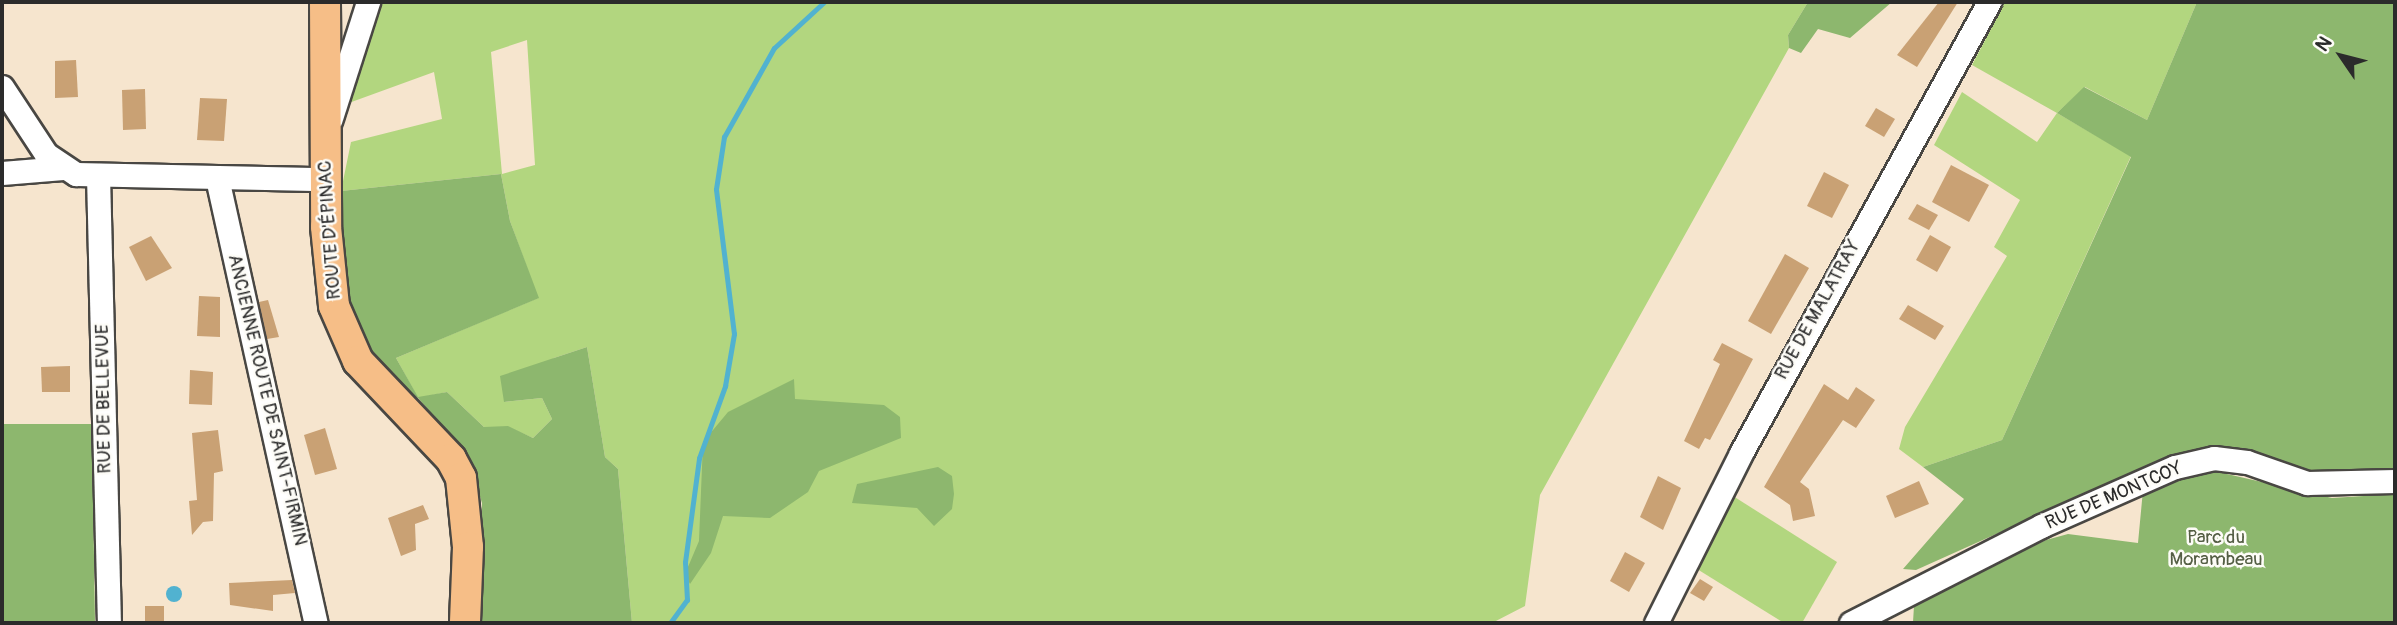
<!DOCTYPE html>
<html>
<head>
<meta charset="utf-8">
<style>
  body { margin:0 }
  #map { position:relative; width:2397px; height:625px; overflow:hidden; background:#f6e5ce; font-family:Pangolin,sans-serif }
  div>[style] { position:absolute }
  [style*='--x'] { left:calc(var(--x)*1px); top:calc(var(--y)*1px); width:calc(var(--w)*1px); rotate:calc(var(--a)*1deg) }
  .green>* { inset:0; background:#b2d67f }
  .forest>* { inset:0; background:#8db76e }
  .water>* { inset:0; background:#51b2d0 }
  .round { border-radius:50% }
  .stream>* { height:5px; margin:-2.5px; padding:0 2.5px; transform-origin:2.5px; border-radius:2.5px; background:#51b2d0 }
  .building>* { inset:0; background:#c9a174 }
  .roads { filter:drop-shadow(2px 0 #494743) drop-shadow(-2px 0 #494743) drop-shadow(0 2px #494743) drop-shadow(0 -2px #494743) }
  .minor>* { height:23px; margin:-11.5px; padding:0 11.5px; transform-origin:11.5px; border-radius:11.5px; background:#fff }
  .major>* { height:30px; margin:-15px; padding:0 15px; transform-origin:15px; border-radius:15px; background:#f6be87 }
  span { translate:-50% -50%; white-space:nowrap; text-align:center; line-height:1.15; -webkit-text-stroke:5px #fdfcf7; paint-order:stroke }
  .street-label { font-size:19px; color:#2b2b2b }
  .park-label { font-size:19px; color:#545e44 }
  .frame { position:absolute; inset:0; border:4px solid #2b2b2b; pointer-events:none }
  .north { position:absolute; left:2306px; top:21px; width:70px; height:70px; -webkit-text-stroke:5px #fdfcf7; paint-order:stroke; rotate:305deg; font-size:19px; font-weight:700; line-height:28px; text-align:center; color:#2b2b2b }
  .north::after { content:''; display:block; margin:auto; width:24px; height:32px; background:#2b2b2b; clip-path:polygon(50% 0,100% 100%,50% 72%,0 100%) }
</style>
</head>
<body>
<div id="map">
  <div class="green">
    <i style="clip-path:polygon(evenodd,379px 2px,1808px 2px,1788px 35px,1789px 48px,1540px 495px,1525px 606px,1492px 623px,632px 623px,618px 469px,605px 457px,587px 347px,554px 358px,504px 402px,542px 398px,552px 419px,533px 438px,508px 427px,484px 427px,447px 392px,418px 398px,396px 358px,538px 298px,510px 221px,501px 174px,341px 191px,351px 142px,442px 119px,434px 72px,346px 104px,379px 2px,527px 40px,535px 165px,502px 174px,491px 52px,527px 40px)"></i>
    <i style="clip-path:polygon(2005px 2px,2197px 2px,2147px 120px,2085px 87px,2057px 113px,2131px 156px,2002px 440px,1923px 467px,1899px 449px,1905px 427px,2007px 256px,1994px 247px,2020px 200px,1934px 145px,1962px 92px,2037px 142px,2057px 113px,1972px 65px)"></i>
    <i style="clip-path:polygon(1733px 496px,1837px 562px,1802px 623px,1784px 623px,1697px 569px)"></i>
  </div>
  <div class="forest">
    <i style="clip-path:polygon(1808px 2px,1892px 2px,1850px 38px,1818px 29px,1801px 53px,1789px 48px,1788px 35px)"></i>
    <i style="clip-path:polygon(2197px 2px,2395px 2px,2395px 472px,2312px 472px,2214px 447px,2167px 457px,1916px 570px,1903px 569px,1964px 499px,1923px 467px,2002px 440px,2131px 157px,2057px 113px,2084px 87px,2147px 120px)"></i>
    <i style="clip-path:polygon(501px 174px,510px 221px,539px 298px,396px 358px,418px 397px,447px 392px,484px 427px,508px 426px,533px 438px,552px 419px,542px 398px,504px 402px,500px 376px,587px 347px,605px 457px,618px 469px,632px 623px,477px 623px,482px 503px,466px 453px,418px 398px,394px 384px,365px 352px,345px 303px,341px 191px)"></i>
    <i style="clip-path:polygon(794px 379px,795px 399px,884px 405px,900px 417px,901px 438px,819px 471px,808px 492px,770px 518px,723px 516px,711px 553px,690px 584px,685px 574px,699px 541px,703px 442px,728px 412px)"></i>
    <i style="clip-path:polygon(2px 424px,92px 424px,95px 623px,2px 623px)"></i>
    <i style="clip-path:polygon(938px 467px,952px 476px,954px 494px,952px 509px,934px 526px,917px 508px,852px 503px,857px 484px)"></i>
    <i style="clip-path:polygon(2214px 471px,2332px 498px,2395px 494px,2395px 623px,1913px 622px,1914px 606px,1927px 598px,2046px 540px,2068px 534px,2138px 543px,2143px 490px)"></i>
  </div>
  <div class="water">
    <i class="round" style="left:166px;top:586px;width:16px;height:16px"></i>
  </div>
  <div class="stream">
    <i style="--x:670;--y:623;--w:29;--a:-54"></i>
    <i style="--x:687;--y:600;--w:38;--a:-93"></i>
    <i style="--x:685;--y:562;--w:105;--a:-82.3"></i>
    <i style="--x:699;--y:458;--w:77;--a:-70.1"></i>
    <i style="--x:725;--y:386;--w:53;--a:-80.2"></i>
    <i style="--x:734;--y:334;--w:146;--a:-97.1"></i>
    <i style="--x:716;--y:189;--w:53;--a:-81.3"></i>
    <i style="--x:724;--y:137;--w:102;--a:-60.7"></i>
    <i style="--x:774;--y:48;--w:68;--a:-42.6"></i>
  </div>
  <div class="building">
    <i style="clip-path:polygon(1939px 2px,1958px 2px,1917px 67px,1897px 55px)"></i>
    <i style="clip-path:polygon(76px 60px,78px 97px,55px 98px,55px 61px)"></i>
    <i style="clip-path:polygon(145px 89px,146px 129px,123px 130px,122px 90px)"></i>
    <i style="clip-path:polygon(200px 98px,227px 99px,224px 141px,197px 140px)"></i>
    <i style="clip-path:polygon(1876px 108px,1895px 119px,1884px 137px,1865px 126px)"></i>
    <i style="clip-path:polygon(1951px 165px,1989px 185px,1969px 222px,1932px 202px)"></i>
    <i style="clip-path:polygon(1824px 172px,1849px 185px,1832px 218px,1807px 206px)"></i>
    <i style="clip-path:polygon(1917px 204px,1938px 215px,1929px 230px,1908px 219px)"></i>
    <i style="clip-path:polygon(1930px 235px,1951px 247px,1937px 272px,1916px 260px)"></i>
    <i style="clip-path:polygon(151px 236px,172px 268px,146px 281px,129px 247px)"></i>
    <i style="clip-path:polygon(1785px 254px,1809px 268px,1771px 334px,1748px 321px)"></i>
    <i style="clip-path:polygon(199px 296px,220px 297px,220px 337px,197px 336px)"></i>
    <i style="clip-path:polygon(268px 300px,279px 337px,267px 339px,259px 302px)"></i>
    <i style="clip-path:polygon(1908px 305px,1944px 326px,1935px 340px,1899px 319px)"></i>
    <i style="clip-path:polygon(1722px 343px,1753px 359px,1710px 440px,1705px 438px,1699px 449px,1684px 441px,1720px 364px,1713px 360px)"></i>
    <i style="clip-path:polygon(70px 366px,70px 392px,42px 392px,41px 367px)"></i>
    <i style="clip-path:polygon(190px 370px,213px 372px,212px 405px,189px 404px)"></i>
    <i style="clip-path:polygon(1824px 384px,1848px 400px,1856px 387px,1875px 400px,1856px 428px,1843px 420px,1800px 482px,1809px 489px,1815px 516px,1793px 521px,1790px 505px,1764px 487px)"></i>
    <i style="clip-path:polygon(325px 428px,337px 469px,315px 475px,304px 435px)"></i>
    <i style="clip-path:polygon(218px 430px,223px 471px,214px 473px,213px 521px,203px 522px,192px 535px,189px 501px,197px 500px,192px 433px)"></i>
    <i style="clip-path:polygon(1658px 476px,1681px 488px,1663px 530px,1640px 517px)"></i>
    <i style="clip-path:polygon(1919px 481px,1929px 504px,1895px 518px,1886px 496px)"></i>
    <i style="clip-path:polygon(423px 505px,429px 519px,415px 524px,416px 550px,401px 556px,388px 518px)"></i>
    <i style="clip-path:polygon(1625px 552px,1645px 563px,1629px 592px,1610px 581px)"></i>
    <i style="clip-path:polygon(1700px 579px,1713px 587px,1704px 601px,1690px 593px)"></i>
    <i style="clip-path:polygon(292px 580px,295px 593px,273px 595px,273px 611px,230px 605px,229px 583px)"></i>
    <i style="clip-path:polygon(145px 606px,164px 606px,164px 623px,145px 623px)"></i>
  </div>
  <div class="roads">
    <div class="minor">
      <i style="--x:2;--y:87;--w:80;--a:56.7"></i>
      <i style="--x:46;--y:154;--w:36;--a:34"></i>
      <i style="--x:76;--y:174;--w:249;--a:1.2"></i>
      <i style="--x:331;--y:118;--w:122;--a:-72.3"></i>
      <i style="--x:2;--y:173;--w:61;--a:-4.7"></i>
      <i style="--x:98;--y:175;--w:448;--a:88.6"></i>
      <i style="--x:217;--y:178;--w:456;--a:77.5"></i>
      <i style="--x:1656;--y:623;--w:190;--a:-63.4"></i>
      <i style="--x:1741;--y:453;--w:515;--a:-61.19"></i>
      <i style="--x:1851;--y:623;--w:213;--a:-27"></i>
      <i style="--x:2041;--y:526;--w:146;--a:-23.8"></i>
      <i style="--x:2175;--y:467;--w:40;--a:-13"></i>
      <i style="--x:2214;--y:458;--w:33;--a:7"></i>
      <i style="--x:2247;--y:462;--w:64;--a:19.3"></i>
      <i style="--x:2307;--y:483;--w:88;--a:-1.3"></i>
    </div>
    <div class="major">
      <i style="--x:325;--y:2;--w:225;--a:89.7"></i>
      <i style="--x:326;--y:227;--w:79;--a:84.2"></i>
      <i style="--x:334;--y:306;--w:60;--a:66.4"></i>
      <i style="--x:358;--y:361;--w:135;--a:46.5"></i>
      <i style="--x:451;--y:459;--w:21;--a:62"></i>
      <i style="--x:461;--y:478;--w:69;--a:84.2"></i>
      <i style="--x:468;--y:547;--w:76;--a:92.3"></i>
    </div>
  </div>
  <div class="street-label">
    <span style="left:330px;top:230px;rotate:-94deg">ROUTE D'ÉPINAC</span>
    <span style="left:1818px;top:310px;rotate:-61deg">RUE DE MALATRAY</span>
    <span style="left:104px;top:399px;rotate:-91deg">RUE DE BELLEVUE</span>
    <span style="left:267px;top:400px;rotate:77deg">ANCIENNE ROUTE DE SAINT-FIRMIN</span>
    <span style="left:2114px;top:496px;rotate:-23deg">RUE DE MONTCOY</span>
  </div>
  <div class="park-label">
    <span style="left:2216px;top:549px">Parc du<br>Morambeau</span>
  </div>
  <div class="frame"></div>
  <div class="north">N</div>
</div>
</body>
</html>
